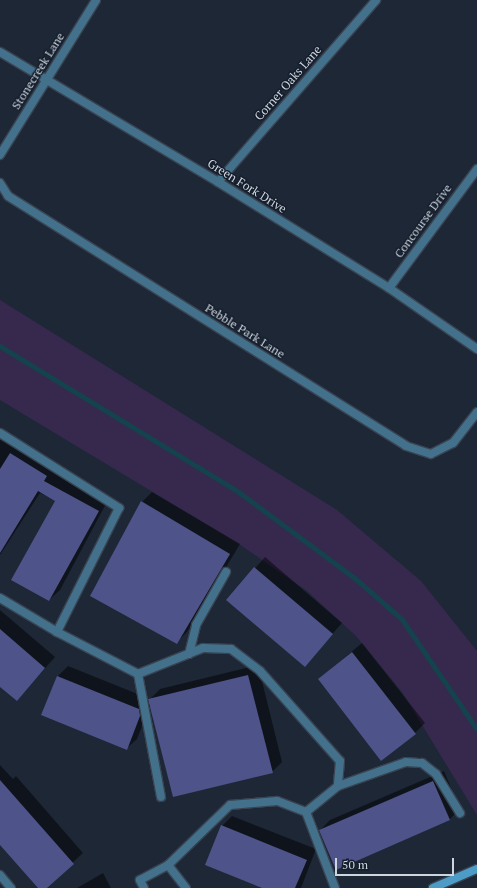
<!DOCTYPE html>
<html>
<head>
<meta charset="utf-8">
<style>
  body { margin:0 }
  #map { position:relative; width:477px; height:888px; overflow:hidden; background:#1d2736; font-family:"PT Serif",serif }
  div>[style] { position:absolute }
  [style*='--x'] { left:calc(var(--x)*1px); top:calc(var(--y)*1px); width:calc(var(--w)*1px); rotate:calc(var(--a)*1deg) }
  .green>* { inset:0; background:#37284e }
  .shadow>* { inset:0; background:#0007 }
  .stream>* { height:4.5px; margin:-2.25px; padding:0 2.25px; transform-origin:2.25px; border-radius:2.25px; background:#14434d }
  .building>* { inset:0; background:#4e5389 }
  .roads { filter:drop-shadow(1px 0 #394351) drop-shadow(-1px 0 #394351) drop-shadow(0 1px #394351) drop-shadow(0 -1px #394351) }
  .service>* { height:8px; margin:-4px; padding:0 4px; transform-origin:4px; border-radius:4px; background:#43718c }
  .minor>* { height:8px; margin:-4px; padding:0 4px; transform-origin:4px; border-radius:4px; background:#43718c }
  .tertiary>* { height:8px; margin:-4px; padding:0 4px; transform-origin:4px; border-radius:4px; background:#43718c }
  .secondary>* { height:8px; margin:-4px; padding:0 4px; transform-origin:4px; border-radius:4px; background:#4d9bc7 }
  span { translate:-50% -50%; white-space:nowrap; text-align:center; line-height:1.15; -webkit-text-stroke:3px #141e2c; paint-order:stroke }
  .street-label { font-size:12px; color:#ced5df }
  .scale { position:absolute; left:335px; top:858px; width:119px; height:18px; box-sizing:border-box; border:2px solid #ced5df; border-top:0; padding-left:5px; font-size:12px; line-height:14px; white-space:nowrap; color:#ced5df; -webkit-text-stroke:3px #141e2c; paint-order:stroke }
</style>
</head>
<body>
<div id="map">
  <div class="green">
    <i style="clip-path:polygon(0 300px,337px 510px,421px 581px,477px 651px,477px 815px,402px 692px,356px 636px,307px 591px,239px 544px,0 400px)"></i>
  </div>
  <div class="shadow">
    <i style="clip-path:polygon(0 431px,108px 500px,60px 590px,49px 600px,56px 500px,40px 493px,0 555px)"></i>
    <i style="clip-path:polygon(152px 492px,240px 544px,187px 632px,177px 642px,142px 502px)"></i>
    <i style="clip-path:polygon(265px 557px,342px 623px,305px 665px,227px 600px)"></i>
    <i style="clip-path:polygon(0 610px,55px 657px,17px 700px,0 685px)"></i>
    <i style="clip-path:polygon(362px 643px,425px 723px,415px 733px,319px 679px)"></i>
    <i style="clip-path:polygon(258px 665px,282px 762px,272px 772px,151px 704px,137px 739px,126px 749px,58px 676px,68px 666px,150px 699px,160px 689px)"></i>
    <i style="clip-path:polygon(0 765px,13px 779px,16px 776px,83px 853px,45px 888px,39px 888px,0 843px)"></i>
    <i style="clip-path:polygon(444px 771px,460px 809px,450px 819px,336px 868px,320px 830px,330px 820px)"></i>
    <i style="clip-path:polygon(232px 816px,316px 849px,301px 888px,265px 888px,222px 826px)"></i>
    <i style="clip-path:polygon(103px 873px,111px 888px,77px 888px)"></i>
  </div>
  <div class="stream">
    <i style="--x:0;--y:346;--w:280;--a:31.4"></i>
    <i style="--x:239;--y:492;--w:146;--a:36.6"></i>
    <i style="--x:356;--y:579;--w:61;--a:41"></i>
    <i style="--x:402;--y:619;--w:133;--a:55.7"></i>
  </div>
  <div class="building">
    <i style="clip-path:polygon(10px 453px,47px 476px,44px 481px,99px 511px,49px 601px,11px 580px,55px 501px,38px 491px,0 553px,0 469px)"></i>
    <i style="clip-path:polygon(141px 501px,230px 554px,177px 644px,90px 596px)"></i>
    <i style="clip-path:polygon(254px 567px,333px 634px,305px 667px,226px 600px)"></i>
    <i style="clip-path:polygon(0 629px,45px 668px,17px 701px,0 687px)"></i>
    <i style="clip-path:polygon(352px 652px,416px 734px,381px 761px,318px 679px)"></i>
    <i style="clip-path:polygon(248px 675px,273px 773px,173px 797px,148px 699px)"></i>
    <i style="clip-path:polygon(57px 676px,139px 709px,140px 716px,127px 750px,41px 715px)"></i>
    <i style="clip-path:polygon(0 780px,74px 864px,47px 888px,38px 888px,0 845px)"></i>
    <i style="clip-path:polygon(433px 781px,450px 820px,336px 870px,319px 830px)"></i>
    <i style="clip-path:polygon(221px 825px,307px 860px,295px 888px,262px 888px,205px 865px)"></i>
  </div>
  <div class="roads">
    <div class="service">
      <i style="--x:0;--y:433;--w:141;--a:32.2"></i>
      <i style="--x:119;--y:508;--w:139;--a:116.6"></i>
      <i style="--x:0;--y:598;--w:66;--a:30.8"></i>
      <i style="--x:57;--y:632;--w:91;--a:27.4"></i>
      <i style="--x:138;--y:674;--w:70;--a:-21.8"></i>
      <i style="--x:203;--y:648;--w:28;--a:2"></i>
      <i style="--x:231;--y:649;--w:36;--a:37"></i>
      <i style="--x:260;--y:671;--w:120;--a:48.4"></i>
      <i style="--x:340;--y:761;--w:25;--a:95"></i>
      <i style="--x:338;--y:786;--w:41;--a:140.9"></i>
      <i style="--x:306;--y:812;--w:31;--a:-159"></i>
      <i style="--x:277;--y:801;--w:47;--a:175.1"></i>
      <i style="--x:230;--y:805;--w:86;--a:135.9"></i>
      <i style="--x:168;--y:865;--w:29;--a:52"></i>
      <i style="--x:189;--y:654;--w:30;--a:-76"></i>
      <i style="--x:196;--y:625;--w:61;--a:-60.5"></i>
      <i style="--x:138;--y:674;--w:125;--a:79.4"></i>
      <i style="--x:338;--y:786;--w:72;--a:-19.4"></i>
      <i style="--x:406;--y:762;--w:16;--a:4"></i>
      <i style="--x:422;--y:763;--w:18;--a:38"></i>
      <i style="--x:436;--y:774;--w:46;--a:58.4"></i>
      <i style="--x:306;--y:812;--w:81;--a:69.1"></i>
      <i style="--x:0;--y:875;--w:17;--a:50"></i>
      <i style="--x:144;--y:888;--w:9;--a:-117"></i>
      <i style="--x:140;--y:880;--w:32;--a:-28"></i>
    </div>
    <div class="minor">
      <i style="--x:0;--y:155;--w:182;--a:-58.2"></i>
      <i style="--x:218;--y:182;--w:241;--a:-49"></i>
      <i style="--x:0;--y:183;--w:15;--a:58"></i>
      <i style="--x:8;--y:196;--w:470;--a:32.1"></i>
      <i style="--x:406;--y:446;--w:26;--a:18"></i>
      <i style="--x:431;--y:454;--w:25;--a:-27"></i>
      <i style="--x:453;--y:443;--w:39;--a:-52"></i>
    </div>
    <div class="tertiary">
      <i style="--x:0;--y:52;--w:254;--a:30.8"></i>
      <i style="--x:218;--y:182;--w:201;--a:31.8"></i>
      <i style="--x:389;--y:288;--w:107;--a:34.7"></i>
      <i style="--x:389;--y:288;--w:148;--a:-53.5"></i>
    </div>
    <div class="secondary">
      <i style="--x:433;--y:888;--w:48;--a:-23.4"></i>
    </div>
  </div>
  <div class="street-label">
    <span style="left:38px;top:71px;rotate:-58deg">Stonecreek Lane</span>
    <span style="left:288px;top:83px;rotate:-49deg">Corner Oaks Lane</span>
    <span style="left:247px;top:186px;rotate:32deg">Green Fork Drive</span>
    <span style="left:423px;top:221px;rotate:-54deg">Concourse Drive</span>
    <span style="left:245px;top:331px;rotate:32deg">Pebble Park Lane</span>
  </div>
  <div class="scale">50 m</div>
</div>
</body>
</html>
